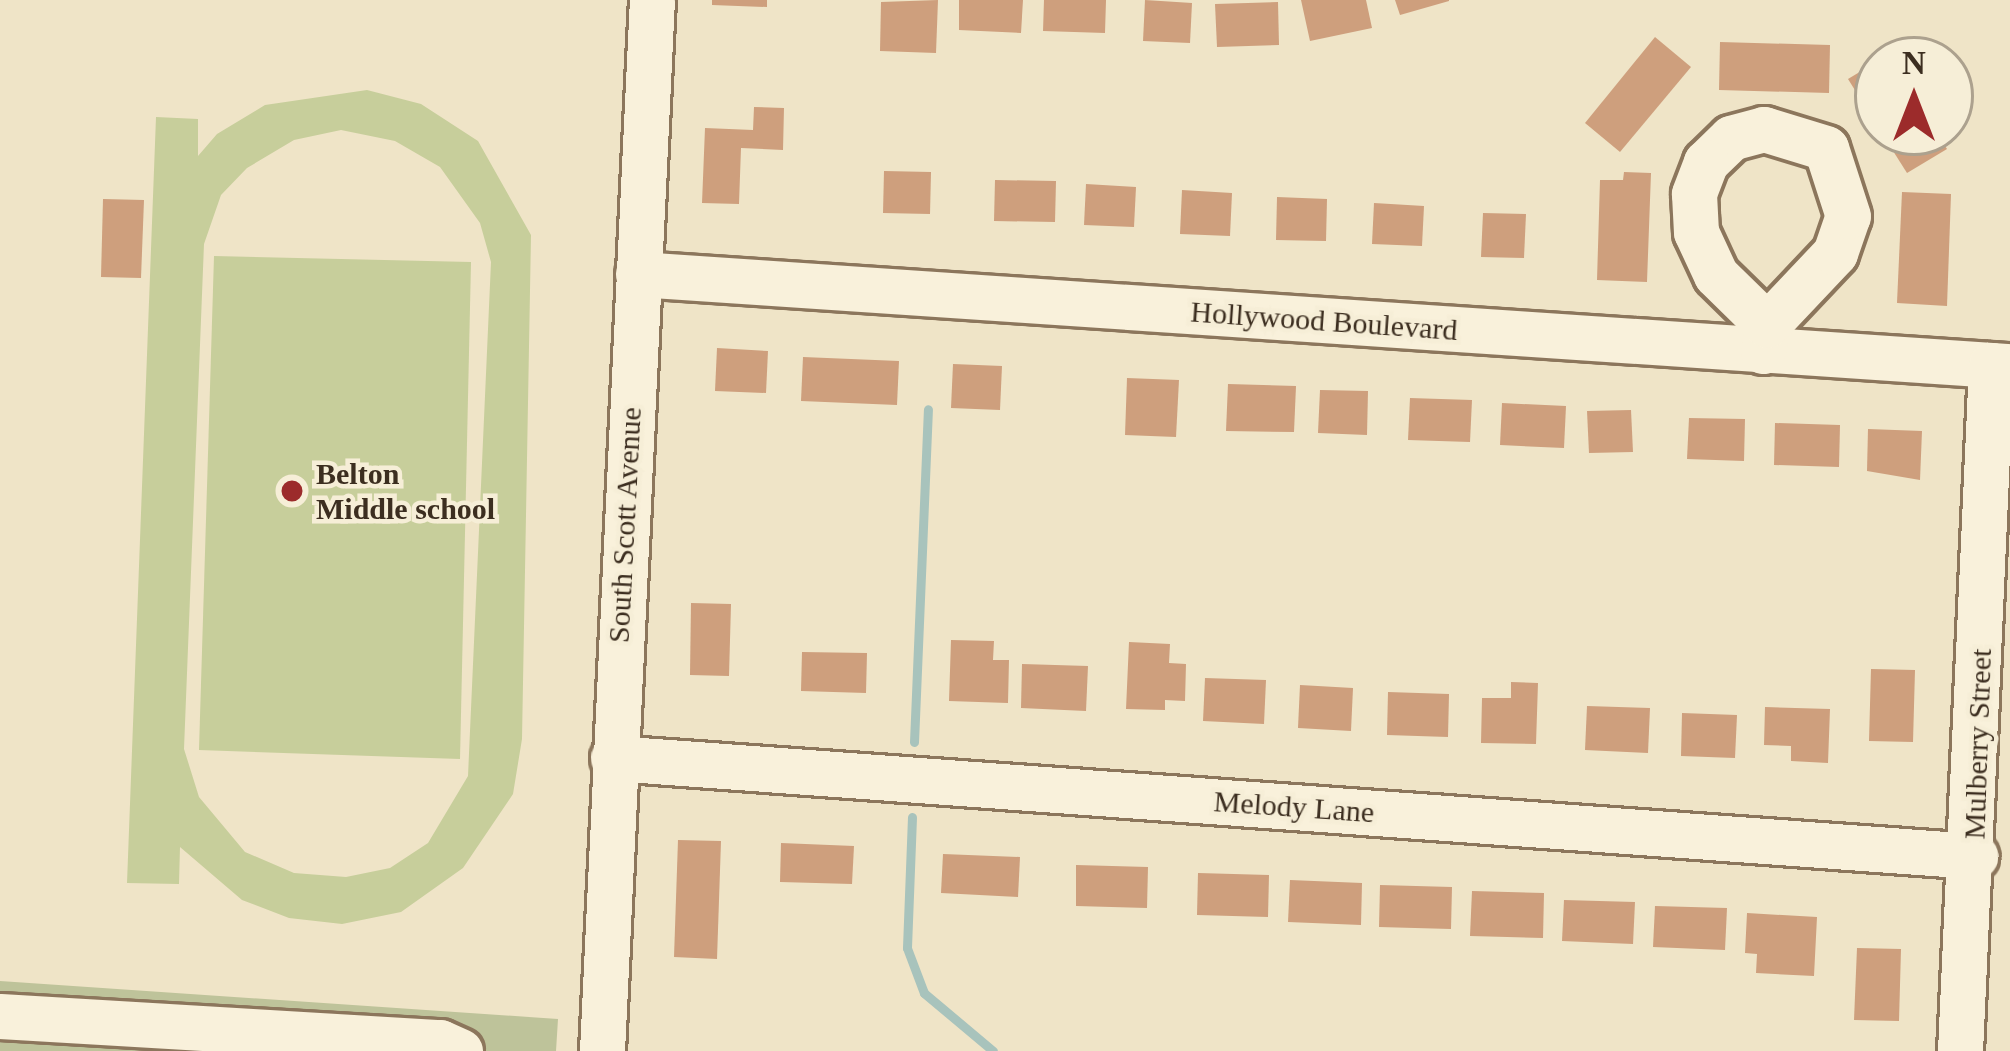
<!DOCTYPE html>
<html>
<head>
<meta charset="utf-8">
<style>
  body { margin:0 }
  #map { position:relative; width:2010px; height:1051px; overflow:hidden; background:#efe4c7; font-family:"Times New Roman",serif }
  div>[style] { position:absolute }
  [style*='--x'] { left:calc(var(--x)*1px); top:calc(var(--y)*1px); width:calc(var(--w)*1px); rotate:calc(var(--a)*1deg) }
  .green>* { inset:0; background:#c7ce9b }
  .cemetery>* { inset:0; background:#bec39a }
  .stream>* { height:9px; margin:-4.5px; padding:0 4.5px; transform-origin:4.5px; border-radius:4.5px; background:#a8c3bc }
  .building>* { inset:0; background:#ce9f7d }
  .roads { filter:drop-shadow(3px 0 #8c765c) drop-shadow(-3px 0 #8c765c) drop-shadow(0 3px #8c765c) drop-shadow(0 -3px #8c765c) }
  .minor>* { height:45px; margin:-22.5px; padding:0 22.5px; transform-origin:22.5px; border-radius:22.5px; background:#f9f1db }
  .dots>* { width:33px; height:33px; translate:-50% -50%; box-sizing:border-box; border:6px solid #f6eed7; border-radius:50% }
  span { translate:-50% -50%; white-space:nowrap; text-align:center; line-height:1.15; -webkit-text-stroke:9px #f6eed7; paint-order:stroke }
  .street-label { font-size:30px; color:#3c2e20 }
  .poi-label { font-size:30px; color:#3c2e20; font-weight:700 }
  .left { translate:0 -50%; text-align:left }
  .north { position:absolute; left:1854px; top:36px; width:120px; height:120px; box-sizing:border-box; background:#f6eed7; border:3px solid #aca18e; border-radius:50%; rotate:0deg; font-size:33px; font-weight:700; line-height:48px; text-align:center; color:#3c2e20 }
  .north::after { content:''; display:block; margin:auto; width:42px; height:54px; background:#9c2b2b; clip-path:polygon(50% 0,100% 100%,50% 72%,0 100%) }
</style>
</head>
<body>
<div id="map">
  <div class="green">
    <i style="clip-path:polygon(evenodd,367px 90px,421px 104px,478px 141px,531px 235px,522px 739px,513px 794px,463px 868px,401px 912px,342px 924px,289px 918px,242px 900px,180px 847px,179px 884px,127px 883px,156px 117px,198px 119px,198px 156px,217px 134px,265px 105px,367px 90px,341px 130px,395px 141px,440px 167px,480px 223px,491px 262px,468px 776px,428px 843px,390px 868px,346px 877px,294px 873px,245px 852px,199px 797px,184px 749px,204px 244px,221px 195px,247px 168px,294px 140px,341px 130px)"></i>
    <i style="clip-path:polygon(214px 256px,471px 262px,460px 759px,199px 750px)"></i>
  </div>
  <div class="cemetery">
    <i style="clip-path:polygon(0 981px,558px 1019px,556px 1051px,0 1051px)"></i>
  </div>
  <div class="stream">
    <i style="--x:914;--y:742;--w:333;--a:-87.6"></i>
    <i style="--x:912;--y:817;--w:131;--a:92.2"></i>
    <i style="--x:907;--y:948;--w:48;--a:69.3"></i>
    <i style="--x:924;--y:993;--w:90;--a:40"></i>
  </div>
  <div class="building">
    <i style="clip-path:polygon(712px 0,767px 0,767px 7px,712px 5px)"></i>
    <i style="clip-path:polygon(938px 0,936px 53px,880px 51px,881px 2px)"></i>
    <i style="clip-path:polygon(959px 0,1023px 0,1021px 33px,959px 30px)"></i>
    <i style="clip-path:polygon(1044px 0,1106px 0,1105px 33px,1043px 31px)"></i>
    <i style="clip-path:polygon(1145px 0,1192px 3px,1190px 43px,1143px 41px)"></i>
    <i style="clip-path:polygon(1301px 0,1366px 0,1372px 28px,1310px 41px)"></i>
    <i style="clip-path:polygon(1395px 0,1449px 0,1449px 1px,1400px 15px)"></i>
    <i style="clip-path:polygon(1278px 2px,1279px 45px,1217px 47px,1215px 4px)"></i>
    <i style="clip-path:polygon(1655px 37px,1691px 67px,1620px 152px,1585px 123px)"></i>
    <i style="clip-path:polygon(1720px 42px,1830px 45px,1829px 93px,1719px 90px)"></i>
    <i style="clip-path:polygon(1878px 61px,1878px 127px,1848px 79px)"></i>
    <i style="clip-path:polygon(754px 107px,784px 108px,783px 150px,741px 148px,739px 204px,702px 203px,705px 128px,753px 130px)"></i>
    <i style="clip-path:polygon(1881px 132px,1936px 132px,1947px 149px,1907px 173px)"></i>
    <i style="clip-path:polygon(884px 171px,931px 172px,930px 214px,883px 213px)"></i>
    <i style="clip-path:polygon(1624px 172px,1651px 173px,1647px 282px,1597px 280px,1600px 180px,1623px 180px)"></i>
    <i style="clip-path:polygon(995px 180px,1056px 181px,1055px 222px,994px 221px)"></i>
    <i style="clip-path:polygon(1086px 184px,1136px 187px,1134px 227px,1084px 225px)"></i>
    <i style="clip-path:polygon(1182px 190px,1232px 193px,1230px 236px,1180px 234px)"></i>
    <i style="clip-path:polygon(1902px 192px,1951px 194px,1947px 306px,1897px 303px)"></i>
    <i style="clip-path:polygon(1277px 197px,1327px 199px,1326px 241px,1276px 240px)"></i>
    <i style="clip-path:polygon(103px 199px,144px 200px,141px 278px,101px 277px)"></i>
    <i style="clip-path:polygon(1374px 203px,1424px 206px,1422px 246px,1372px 244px)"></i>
    <i style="clip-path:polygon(1483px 213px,1526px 214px,1524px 258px,1481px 257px)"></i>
    <i style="clip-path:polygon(717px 348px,768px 351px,766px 393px,715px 391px)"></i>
    <i style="clip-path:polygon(803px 357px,899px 361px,897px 405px,801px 401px)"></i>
    <i style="clip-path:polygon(953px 364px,1002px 366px,1000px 410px,951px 408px)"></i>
    <i style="clip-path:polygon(1127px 378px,1179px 380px,1176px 437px,1125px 435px)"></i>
    <i style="clip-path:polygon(1228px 384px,1296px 386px,1294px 432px,1226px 431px)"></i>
    <i style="clip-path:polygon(1320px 390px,1368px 391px,1367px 435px,1318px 433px)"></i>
    <i style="clip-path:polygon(1410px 398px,1472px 400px,1470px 442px,1408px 440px)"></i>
    <i style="clip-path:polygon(1502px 403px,1566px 406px,1564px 448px,1500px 445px)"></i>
    <i style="clip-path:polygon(1631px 410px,1633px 452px,1589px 453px,1587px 411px)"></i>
    <i style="clip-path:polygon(1689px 418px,1745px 419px,1744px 461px,1687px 459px)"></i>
    <i style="clip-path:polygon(1775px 423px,1840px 425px,1839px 467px,1774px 465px)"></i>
    <i style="clip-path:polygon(1868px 429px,1922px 431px,1920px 480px,1867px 471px)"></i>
    <i style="clip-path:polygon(691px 603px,731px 604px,729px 676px,690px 675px)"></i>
    <i style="clip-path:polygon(951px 640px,994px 641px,993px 660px,1009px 660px,1008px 703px,949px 701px)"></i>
    <i style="clip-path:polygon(1129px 642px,1170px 644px,1169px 663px,1186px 664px,1185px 701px,1165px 700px,1165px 710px,1126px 709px)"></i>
    <i style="clip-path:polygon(802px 652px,867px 653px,866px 693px,801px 691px)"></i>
    <i style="clip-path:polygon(1022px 664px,1088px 666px,1086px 711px,1021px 708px)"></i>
    <i style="clip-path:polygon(1871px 669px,1915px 670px,1913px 742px,1869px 741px)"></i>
    <i style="clip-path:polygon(1205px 678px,1266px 680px,1264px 724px,1203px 721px)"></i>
    <i style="clip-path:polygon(1511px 682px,1538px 683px,1536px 744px,1481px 743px,1482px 698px,1511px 698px)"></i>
    <i style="clip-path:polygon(1300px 685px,1353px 688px,1351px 731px,1298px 728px)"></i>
    <i style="clip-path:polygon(1388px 692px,1449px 694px,1448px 737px,1387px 735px)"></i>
    <i style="clip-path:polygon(1587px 706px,1650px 708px,1648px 753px,1585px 750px)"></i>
    <i style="clip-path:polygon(1765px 707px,1830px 709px,1828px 763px,1791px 761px,1791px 746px,1764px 745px)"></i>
    <i style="clip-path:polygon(1682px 713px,1737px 715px,1735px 758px,1681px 756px)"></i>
    <i style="clip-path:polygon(678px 840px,721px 841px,717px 959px,674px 957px)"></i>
    <i style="clip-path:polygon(781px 843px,854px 846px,852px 884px,780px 882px)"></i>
    <i style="clip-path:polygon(943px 854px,1020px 857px,1018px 897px,941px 893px)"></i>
    <i style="clip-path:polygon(1076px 865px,1148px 867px,1147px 908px,1076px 906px)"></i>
    <i style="clip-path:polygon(1198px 873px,1269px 875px,1268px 917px,1197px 915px)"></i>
    <i style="clip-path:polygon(1290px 880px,1362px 883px,1361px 925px,1288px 922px)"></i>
    <i style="clip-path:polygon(1380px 885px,1452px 887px,1451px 929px,1379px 927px)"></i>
    <i style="clip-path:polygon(1472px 891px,1544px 893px,1543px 938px,1470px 936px)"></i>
    <i style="clip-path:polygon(1564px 900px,1635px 902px,1633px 944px,1562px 941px)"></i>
    <i style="clip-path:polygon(1655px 906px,1727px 908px,1725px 950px,1653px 947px)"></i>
    <i style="clip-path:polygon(1747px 913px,1817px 917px,1814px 976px,1756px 973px,1757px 954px,1745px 953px)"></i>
    <i style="clip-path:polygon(1857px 948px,1901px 949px,1899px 1021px,1854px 1020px)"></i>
  </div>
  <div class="roads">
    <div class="minor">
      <i style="--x:638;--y:274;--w:1375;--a:3.84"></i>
      <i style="--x:1763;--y:351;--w:26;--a:-81"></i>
      <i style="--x:1767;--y:325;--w:99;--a:-46.6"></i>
      <i style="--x:1835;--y:253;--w:39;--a:-71"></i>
      <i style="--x:1848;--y:216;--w:71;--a:-107.9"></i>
      <i style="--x:1826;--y:148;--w:65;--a:-163"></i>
      <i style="--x:1764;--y:129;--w:34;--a:165"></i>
      <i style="--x:1731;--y:138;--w:35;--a:136"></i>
      <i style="--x:1706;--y:162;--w:34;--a:111"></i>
      <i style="--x:1694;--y:194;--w:38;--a:87"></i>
      <i style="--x:1696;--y:232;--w:47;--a:65.1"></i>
      <i style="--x:1716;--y:275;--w:71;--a:44.4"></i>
      <i style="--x:613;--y:758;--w:1366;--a:4.12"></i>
      <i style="--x:0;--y:1016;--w:441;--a:3.4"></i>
      <i style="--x:440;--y:1042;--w:22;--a:24"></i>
      <i style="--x:602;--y:1051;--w:1052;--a:-87.28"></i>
      <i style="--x:1960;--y:1051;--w:687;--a:-87.41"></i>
    </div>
  </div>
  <div class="dots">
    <i style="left:292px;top:491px;background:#9c2b2b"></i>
  </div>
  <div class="street-label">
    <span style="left:1324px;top:321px;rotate:4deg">Hollywood Boulevard</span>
    <span style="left:625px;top:525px;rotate:-87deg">South Scott Avenue</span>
    <span style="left:1978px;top:744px;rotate:-88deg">Mulberry Street</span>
    <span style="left:1294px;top:807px;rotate:4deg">Melody Lane</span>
  </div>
  <div class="poi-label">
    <span class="left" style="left:316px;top:491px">Belton<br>Middle school</span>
  </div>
  <div class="north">N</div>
</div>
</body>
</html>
